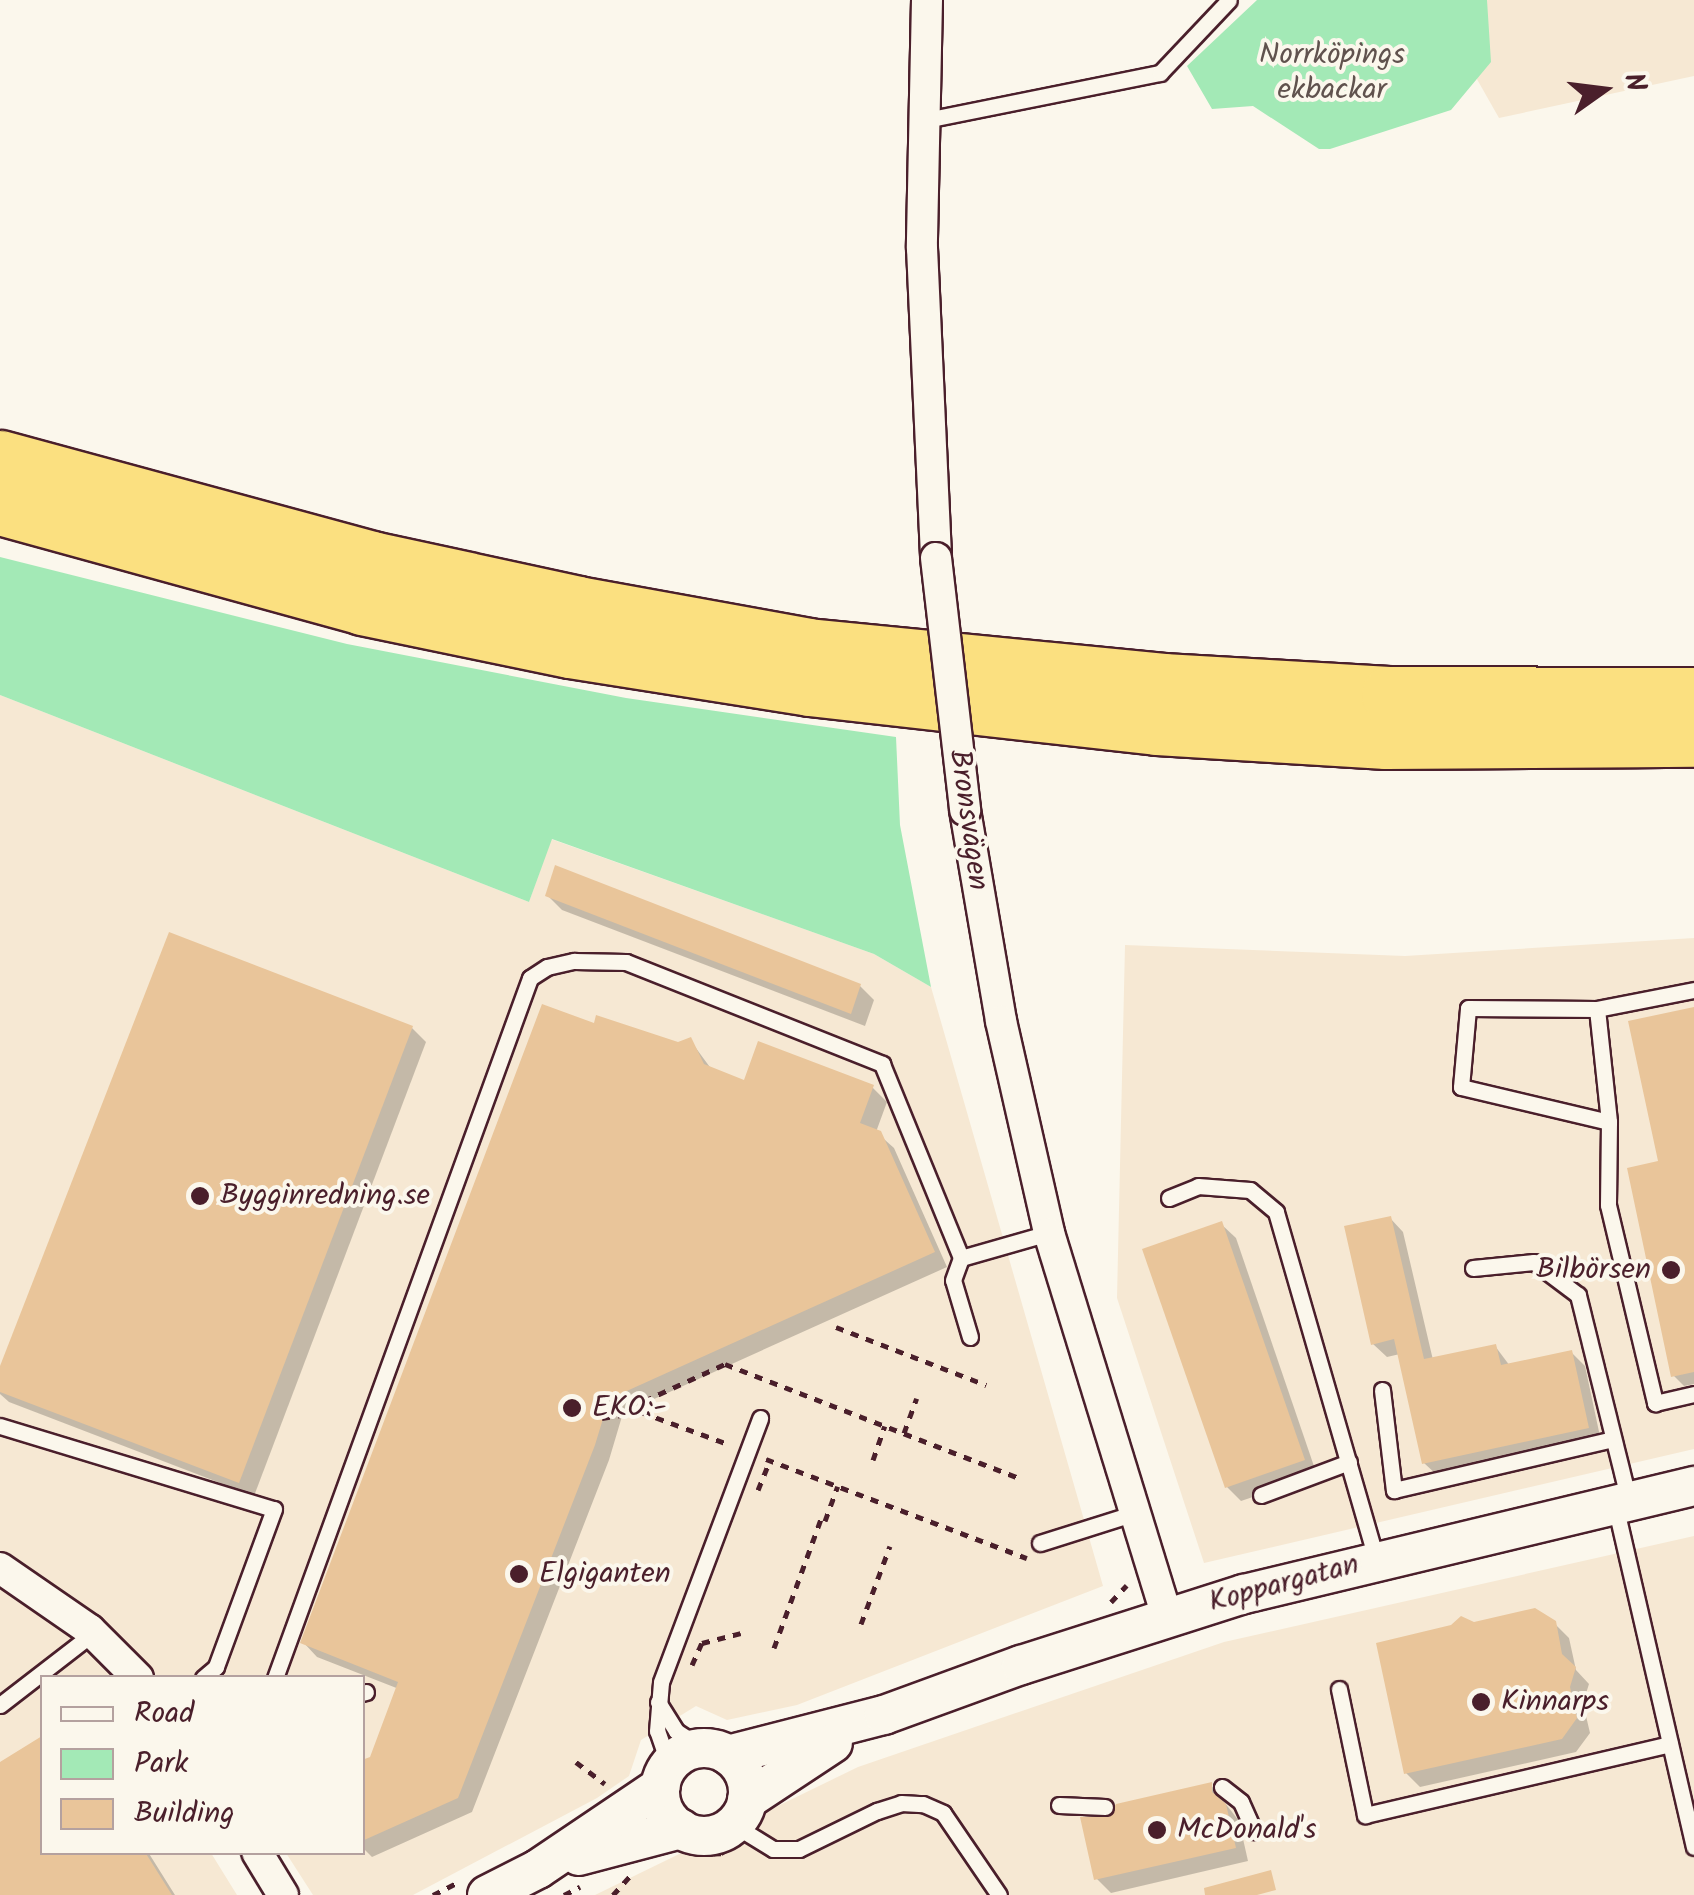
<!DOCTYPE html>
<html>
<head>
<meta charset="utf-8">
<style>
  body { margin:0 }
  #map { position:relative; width:1694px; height:1895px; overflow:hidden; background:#fbf7ec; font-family:Kalam,sans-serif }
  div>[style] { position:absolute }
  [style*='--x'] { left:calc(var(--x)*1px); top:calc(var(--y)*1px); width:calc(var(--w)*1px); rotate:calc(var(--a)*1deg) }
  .built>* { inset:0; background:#f6e8d3 }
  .green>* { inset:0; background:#a3e9b6 }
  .shadow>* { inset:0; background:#0003 }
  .building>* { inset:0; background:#e9c59a }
  .path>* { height:5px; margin-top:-2.5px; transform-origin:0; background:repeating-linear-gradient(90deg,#4a1f2b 0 8px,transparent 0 16px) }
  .roads { filter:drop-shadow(2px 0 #4a1f2b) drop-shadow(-2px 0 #4a1f2b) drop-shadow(0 2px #4a1f2b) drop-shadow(0 -2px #4a1f2b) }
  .service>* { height:15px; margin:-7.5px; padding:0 7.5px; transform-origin:7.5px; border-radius:7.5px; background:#fbf7ec }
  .minor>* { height:30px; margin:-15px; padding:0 15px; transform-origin:15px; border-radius:15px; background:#fbf7ec }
  .tertiary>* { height:38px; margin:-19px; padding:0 19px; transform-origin:19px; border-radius:19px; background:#fbf7ec }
  .tertiary>.ring { margin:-19px; padding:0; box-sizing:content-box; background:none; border:38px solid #fbf7ec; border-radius:50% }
  .motorway>* { height:55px; margin:-27.5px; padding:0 27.5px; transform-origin:27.5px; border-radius:27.5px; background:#fbe080 }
  .bridges { filter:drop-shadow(2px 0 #4a1f2b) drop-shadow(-2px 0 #4a1f2b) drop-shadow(0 2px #4a1f2b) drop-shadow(0 -2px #4a1f2b) }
  .minor-bridge>* { height:30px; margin:-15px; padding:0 15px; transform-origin:15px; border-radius:15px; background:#fbf7ec }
  .dots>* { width:28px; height:28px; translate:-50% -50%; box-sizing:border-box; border:5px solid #fbf7ec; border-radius:50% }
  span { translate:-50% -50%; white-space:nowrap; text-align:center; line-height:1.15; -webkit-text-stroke:8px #fbf7ec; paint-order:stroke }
  .park-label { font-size:30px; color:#60524e }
  .street-label { font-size:30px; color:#4a1f2b }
  .poi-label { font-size:30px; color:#4a1f2b }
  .left { translate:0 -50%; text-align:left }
  .right { translate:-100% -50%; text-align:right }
  .legend { position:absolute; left:40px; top:1675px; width:325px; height:180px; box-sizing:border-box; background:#fbf7ec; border:2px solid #b4a19f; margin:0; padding:12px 18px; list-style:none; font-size:30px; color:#4a1f2b }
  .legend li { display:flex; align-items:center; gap:20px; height:50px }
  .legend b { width:50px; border:2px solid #b4a19f }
  .north { position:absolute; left:1554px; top:40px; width:100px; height:100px; -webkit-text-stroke:8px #fbf7ec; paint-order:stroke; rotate:76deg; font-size:28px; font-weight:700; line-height:40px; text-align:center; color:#4a1f2b }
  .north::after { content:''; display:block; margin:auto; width:35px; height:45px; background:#4a1f2b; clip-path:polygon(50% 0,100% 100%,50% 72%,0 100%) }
</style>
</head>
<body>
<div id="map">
  <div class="built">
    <i style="clip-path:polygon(1432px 0,1694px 0,1694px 76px,1499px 118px)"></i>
    <i style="clip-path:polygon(0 695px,529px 902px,551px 839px,874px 954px,931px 987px,1103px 1586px,797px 1705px,727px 1720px,696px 1706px,641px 1740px,629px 1776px,597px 1798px,413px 1895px,313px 1895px,286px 1853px,362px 1852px,362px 1678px,42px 1678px,42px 1852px,211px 1853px,237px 1895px,0 1895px)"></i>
    <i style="clip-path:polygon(1694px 938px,1694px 1449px,1204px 1563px,1117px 1298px,1125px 945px,1405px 956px)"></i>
    <i style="clip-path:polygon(1694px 1536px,1694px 1895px,595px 1895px,858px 1767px,1224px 1642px)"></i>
  </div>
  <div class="green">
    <i style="clip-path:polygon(1257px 0,1487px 0,1491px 62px,1451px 110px,1330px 149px,1319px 149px,1253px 106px,1212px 109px,1187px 66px)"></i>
    <i style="clip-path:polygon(0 557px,347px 644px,626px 698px,896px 737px,900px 825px,931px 987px,874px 954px,552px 839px,529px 902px,0 695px)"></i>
  </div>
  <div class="shadow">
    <i style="clip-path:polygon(547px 895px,860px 986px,874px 1000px,865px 1026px,562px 910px)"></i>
    <i style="clip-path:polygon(1694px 1009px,1694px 1384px,1684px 1386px,1673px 1375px,1660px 1163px)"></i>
    <i style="clip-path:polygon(595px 1026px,679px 1045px,690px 1040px,712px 1070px,746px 1083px,872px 1087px,887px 1102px,876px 1132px,894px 1148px,947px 1267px,623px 1413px,609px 1460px,472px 1812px,372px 1857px,362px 1847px,362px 1763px,372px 1759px,399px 1689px,317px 1657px,303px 1642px)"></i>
    <i style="clip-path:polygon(412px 1028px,426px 1042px,254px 1496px,9px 1402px,0 1394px,0 1373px)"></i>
    <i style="clip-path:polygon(1390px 1218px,1403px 1232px,1433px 1360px,1495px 1346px,1510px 1366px,1571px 1352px,1585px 1366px,1601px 1441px,1438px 1476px,1424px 1463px,1400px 1354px,1387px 1357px,1373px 1344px)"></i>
    <i style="clip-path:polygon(1221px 1224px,1236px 1238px,1317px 1475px,1241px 1501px,1227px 1487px)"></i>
    <i style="clip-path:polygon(1554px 1623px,1569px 1638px,1576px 1670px,1589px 1684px,1583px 1703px,1590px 1733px,1576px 1752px,1420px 1787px,1406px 1773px,1474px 1624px)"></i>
    <i style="clip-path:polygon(42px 1738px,42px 1852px,148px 1852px,175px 1895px,0 1895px,0 1765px)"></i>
    <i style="clip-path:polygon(1211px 1785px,1239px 1821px,1248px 1861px,1111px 1893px,1097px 1879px,1111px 1820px)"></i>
  </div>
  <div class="building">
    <i style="clip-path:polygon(555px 865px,861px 984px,851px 1014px,545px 896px)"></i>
    <i style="clip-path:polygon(169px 932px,413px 1026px,239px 1483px,0 1392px,0 1366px)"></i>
    <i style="clip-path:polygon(542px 1004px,594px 1023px,596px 1015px,678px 1042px,691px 1037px,704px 1064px,744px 1080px,758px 1041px,874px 1085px,860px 1123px,881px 1131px,935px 1252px,609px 1399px,595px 1445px,458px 1798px,362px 1841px,362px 1760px,370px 1757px,398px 1682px,300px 1643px)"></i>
    <i style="clip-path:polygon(1694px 1007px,1694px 1372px,1671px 1377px,1627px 1168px,1658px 1161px,1628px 1021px)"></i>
    <i style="clip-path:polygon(1391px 1216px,1424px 1359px,1496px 1344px,1501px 1365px,1572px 1350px,1589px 1428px,1422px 1464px,1394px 1339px,1371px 1345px,1344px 1226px)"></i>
    <i style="clip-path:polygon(1222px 1221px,1305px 1460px,1225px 1488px,1142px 1249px)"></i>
    <i style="clip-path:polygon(1535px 1608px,1556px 1621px,1562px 1654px,1576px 1667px,1570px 1687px,1577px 1718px,1562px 1739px,1404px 1774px,1376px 1643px,1451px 1625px,1461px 1616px,1474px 1622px)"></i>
    <i style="clip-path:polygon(42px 1736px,42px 1852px,145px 1852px,172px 1895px,0 1895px,0 1762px)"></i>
    <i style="clip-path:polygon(1212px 1782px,1212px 1792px,1226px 1804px,1236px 1848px,1094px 1880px,1080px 1817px,1109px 1817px,1116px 1804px)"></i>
    <i style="clip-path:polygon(1271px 1870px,1276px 1890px,1257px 1895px,1205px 1895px,1204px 1888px)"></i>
  </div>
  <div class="path">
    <i style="--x:836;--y:1327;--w:161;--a:21.1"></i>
    <i style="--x:641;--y:1412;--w:11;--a:-75"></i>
    <i style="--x:644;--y:1401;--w:89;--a:-24.6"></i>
    <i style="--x:725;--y:1364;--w:313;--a:21.2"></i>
    <i style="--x:602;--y:1418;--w:39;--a:-9"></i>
    <i style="--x:641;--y:1412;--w:93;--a:20.2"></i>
    <i style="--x:904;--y:1433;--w:37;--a:-70"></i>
    <i style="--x:766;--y:1459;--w:279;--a:20.8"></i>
    <i style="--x:873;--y:1460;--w:36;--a:-71"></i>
    <i style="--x:758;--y:1490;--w:32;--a:-68"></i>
    <i style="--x:825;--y:1521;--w:37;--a:-70"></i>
    <i style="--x:1111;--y:1602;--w:23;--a:-47"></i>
    <i style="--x:861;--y:1624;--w:83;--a:-69.6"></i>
    <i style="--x:774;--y:1648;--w:137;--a:-70"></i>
    <i style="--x:692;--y:1665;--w:24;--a:-66"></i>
    <i style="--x:702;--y:1643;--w:40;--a:-14.4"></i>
    <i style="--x:576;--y:1762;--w:36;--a:37"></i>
    <i style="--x:698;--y:1854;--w:23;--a:-2"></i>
    <i style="--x:721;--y:1853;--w:12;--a:-31"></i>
    <i style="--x:433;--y:1895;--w:27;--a:-27"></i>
    <i style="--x:564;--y:1895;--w:18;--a:-27"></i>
    <i style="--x:613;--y:1895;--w:27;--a:-48"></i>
  </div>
  <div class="roads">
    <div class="service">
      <i style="--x:921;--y:121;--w:244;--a:-11.4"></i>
      <i style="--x:1160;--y:73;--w:100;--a:-46.6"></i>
      <i style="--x:1597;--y:1009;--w:114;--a:83.9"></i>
      <i style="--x:1609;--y:1122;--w:152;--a:-166.7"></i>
      <i style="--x:1461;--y:1087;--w:79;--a:-84.9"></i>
      <i style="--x:1468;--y:1008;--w:129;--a:0.4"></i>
      <i style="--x:1597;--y:1009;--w:99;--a:-11.1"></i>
      <i style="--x:1609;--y:1122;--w:83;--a:90.7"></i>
      <i style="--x:1608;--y:1205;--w:204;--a:76.6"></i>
      <i style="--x:1655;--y:1403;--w:40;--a:-13"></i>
      <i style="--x:1169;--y:1198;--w:31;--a:-22"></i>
      <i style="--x:1198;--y:1186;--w:52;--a:4.4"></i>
      <i style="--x:1250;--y:1190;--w:34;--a:40"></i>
      <i style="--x:1276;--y:1212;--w:361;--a:73.9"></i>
      <i style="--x:1473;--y:1268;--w:61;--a:-5.6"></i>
      <i style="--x:1534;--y:1262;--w:55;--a:36.9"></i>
      <i style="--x:1578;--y:1295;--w:212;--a:76.1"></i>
      <i style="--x:970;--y:1337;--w:59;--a:-106.6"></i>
      <i style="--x:953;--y:1280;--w:23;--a:-70"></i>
      <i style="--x:961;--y:1258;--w:91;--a:-15.9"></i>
      <i style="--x:1382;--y:1390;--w:101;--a:83.2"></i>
      <i style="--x:1394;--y:1490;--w:225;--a:-13.1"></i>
      <i style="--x:0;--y:1426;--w:286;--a:16.9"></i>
      <i style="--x:274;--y:1509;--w:168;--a:110.2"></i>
      <i style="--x:216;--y:1667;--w:17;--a:140"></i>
      <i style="--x:1261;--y:1495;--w:94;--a:-20.6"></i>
      <i style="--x:1615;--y:1505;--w:351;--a:77"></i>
      <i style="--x:1040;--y:1543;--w:96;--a:-17.5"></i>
      <i style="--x:275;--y:1678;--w:745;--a:-69.98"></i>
      <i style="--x:530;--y:978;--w:20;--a:-33"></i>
      <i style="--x:547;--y:967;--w:28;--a:-13"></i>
      <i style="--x:574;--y:961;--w:52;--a:1.1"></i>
      <i style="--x:626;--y:962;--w:276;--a:21.7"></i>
      <i style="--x:882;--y:1064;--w:209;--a:67.8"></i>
      <i style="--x:1339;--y:1689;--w:129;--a:78.3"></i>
      <i style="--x:1365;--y:1815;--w:313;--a:-13.1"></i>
      <i style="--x:362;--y:1693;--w:4;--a:-14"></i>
      <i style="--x:658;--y:1702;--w:34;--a:58"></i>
      <i style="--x:676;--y:1731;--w:31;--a:33"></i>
      <i style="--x:0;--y:1705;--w:118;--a:-37.7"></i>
      <i style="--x:669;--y:1765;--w:36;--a:-109"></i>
      <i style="--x:657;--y:1731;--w:49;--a:-85.3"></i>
      <i style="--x:661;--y:1682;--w:282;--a:-69.4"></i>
      <i style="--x:1222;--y:1787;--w:24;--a:38"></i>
      <i style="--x:1241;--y:1802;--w:32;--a:66"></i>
      <i style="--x:1059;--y:1805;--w:46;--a:2.5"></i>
      <i style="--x:734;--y:1825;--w:46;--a:31.6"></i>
      <i style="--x:773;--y:1849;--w:26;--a:0"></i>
      <i style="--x:799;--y:1849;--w:87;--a:-26"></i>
      <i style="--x:877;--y:1811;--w:25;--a:-18"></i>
      <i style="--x:901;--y:1803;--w:22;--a:3"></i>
      <i style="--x:923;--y:1804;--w:22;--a:24"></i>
      <i style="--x:943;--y:1813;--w:99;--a:55.7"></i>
    </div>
    <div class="minor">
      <i style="--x:927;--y:0;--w:248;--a:91.2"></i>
      <i style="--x:922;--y:248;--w:310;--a:87.4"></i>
      <i style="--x:965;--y:810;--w:214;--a:80.3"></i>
      <i style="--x:1001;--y:1021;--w:217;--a:77.2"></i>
      <i style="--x:1049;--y:1233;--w:401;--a:72.9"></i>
      <i style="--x:0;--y:1568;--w:109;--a:34.6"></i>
      <i style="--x:90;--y:1630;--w:68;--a:45"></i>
      <i style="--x:257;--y:1852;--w:50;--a:58.8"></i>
    </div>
    <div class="tertiary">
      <i class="ring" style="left:660px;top:1748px;width:50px;height:50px"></i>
      <i style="--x:728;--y:1755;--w:161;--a:-14.4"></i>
      <i style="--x:884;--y:1715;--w:146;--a:-20.1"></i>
      <i style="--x:1021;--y:1665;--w:234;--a:-17.7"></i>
      <i style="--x:1244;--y:1594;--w:463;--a:-13.5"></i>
      <i style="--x:747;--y:1800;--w:103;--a:-33.5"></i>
      <i style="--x:579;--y:1856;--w:106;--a:-14.8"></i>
      <i style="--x:487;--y:1895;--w:57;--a:-27"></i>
      <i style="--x:538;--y:1869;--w:148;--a:-34"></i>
    </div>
    <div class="motorway">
      <i style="--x:0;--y:458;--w:385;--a:15.2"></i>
      <i style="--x:372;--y:559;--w:211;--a:12.3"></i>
      <i style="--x:578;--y:604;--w:234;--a:10.3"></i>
      <i style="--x:808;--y:646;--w:357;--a:5.6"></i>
      <i style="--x:1163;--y:681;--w:226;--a:3.3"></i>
      <i style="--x:1389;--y:694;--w:305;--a:0.2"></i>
      <i style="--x:0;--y:507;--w:376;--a:15.4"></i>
      <i style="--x:362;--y:607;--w:212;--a:11.7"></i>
      <i style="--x:570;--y:650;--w:242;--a:9"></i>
      <i style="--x:809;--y:688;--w:350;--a:6.4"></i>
      <i style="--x:1157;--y:727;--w:229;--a:3.5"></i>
      <i style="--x:1386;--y:741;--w:308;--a:-0.4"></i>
    </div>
  </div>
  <div class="bridges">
    <div class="minor-bridge">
      <i style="--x:936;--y:558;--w:254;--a:83.4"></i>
    </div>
  </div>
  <div class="dots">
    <i style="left:200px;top:1196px;background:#4a1f2b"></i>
    <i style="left:1671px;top:1270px;background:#4a1f2b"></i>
    <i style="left:572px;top:1408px;background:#4a1f2b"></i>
    <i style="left:519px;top:1574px;background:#4a1f2b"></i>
    <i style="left:1481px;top:1702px;background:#4a1f2b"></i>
    <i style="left:1157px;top:1830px;background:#4a1f2b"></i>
  </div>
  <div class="park-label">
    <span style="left:1332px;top:72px">Norrköpings<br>ekbackar</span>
  </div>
  <div class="street-label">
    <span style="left:968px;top:820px;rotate:82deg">Bronsvägen</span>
    <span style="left:1284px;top:1584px;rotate:-15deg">Koppargatan</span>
  </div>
  <div class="poi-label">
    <span class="left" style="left:220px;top:1196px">Bygginredning.se</span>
    <span class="right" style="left:1651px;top:1270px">Bilbörsen</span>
    <span class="left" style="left:592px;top:1408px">EKO:-</span>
    <span class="left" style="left:539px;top:1574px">Elgiganten</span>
    <span class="left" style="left:1501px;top:1702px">Kinnarps</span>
    <span class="left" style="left:1177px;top:1830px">McDonald's</span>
  </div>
  <ul class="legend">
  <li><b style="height:12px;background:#fbf7ec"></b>Road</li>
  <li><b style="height:28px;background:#a3e9b6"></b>Park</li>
  <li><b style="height:28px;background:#e9c59a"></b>Building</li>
  </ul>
  <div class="north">N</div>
</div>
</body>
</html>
